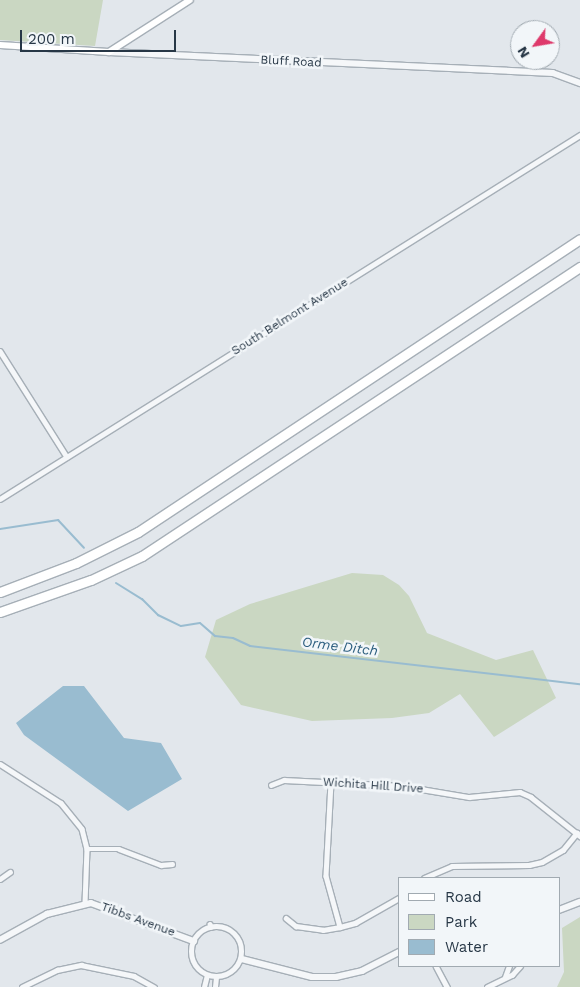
<!DOCTYPE html>
<html>
<head>
<meta charset="utf-8">
<style>
  body { margin:0 }
  #map { position:relative; width:580px; height:987px; overflow:hidden; background:#e2e7ec; font-family:"Work Sans",sans-serif }
  div>[style] { position:absolute }
  [style*='--x'] { left:calc(var(--x)*1px); top:calc(var(--y)*1px); width:calc(var(--w)*1px); rotate:calc(var(--a)*1deg) }
  .green>* { inset:0; background:#cad7c2 }
  .water>* { inset:0; background:#99bcd0 }
  .stream>* { height:2px; margin:-1px; padding:0 1px; transform-origin:1px; border-radius:1px; background:#99bcd0 }
  .roads { filter:drop-shadow(1px 0 #a6afb7) drop-shadow(-1px 0 #a6afb7) drop-shadow(0 1px #a6afb7) drop-shadow(0 -1px #a6afb7) }
  .minor>* { height:4.5px; margin:-2.25px; padding:0 2.25px; transform-origin:2.25px; border-radius:2.25px; background:#f5f7f9 }
  .tertiary>* { height:5.5px; margin:-2.75px; padding:0 2.75px; transform-origin:2.75px; border-radius:2.75px; background:#f5f7f9 }
  .tertiary>.ring { margin:-2.75px; padding:0; box-sizing:content-box; background:none; border:5.5px solid #f5f7f9; border-radius:50% }
  .secondary>* { height:6px; margin:-3px; padding:0 3px; transform-origin:3px; border-radius:3px; background:#fff }
  .motorway>* { height:9px; margin:-4.5px; padding:0 4.5px; transform-origin:4.5px; border-radius:4.5px; background:#fff }
  span { translate:-50% -50%; white-space:nowrap; text-align:center; line-height:1.15; -webkit-text-stroke:5px #f2f6f9; paint-order:stroke }
  .street-label { font-size:12px; color:#273746 }
  .water-label { font-size:14px; color:#2c5e7f; font-style:italic }
  .legend { position:absolute; left:398px; top:877px; width:162px; height:90px; box-sizing:border-box; background:#f2f6f9; border:1px solid #a1aab1; margin:0; padding:6px 9px; list-style:none; font-size:15px; color:#273746 }
  .legend li { display:flex; align-items:center; gap:10px; height:25px }
  .legend b { width:25px; border:1px solid #a1aab1 }
  .north { position:absolute; left:510px; top:20px; width:50px; height:50px; box-sizing:border-box; background:#f2f6f9; border:1px solid #a1aab1; border-radius:50%; rotate:238deg; font-size:14px; font-weight:700; line-height:20px; text-align:center; color:#273746 }
  .north::after { content:''; display:block; margin:auto; width:18px; height:22px; background:#de396b; clip-path:polygon(50% 0,100% 100%,50% 72%,0 100%) }
  .scale { position:absolute; left:20px; top:30px; width:156px; height:22px; box-sizing:border-box; border:2px solid #273746; border-top:0; padding-left:6px; font-size:15px; line-height:18px; white-space:nowrap; color:#273746; -webkit-text-stroke:4px #f2f6f9; paint-order:stroke }
</style>
</head>
<body>
<div id="map">
  <div class="green">
    <i style="clip-path:polygon(0 0,103px 0,95px 46px,0 40px)"></i>
    <i style="clip-path:polygon(352px 573px,383px 575px,399px 585px,409px 596px,427px 633px,496px 660px,533px 650px,556px 698px,494px 737px,460px 694px,429px 713px,392px 718px,312px 721px,241px 705px,205px 657px,216px 620px,250px 604px)"></i>
    <i style="clip-path:polygon(580px 917px,580px 987px,557px 987px,564px 972px,562px 928px)"></i>
  </div>
  <div class="water">
    <i style="clip-path:polygon(63px 686px,84px 686px,124px 738px,161px 743px,182px 779px,128px 811px,24px 735px,16px 723px)"></i>
  </div>
  <div class="stream">
    <i style="--x:0;--y:529;--w:59;--a:-8.8"></i>
    <i style="--x:58;--y:520;--w:38;--a:47"></i>
    <i style="--x:116;--y:583;--w:31;--a:32"></i>
    <i style="--x:142;--y:599;--w:23;--a:45"></i>
    <i style="--x:158;--y:615;--w:25;--a:26"></i>
    <i style="--x:181;--y:626;--w:19;--a:-9"></i>
    <i style="--x:200;--y:623;--w:20;--a:41"></i>
    <i style="--x:215;--y:636;--w:18;--a:6"></i>
    <i style="--x:233;--y:638;--w:19;--a:25"></i>
    <i style="--x:250;--y:646;--w:332;--a:6.6"></i>
  </div>
  <div class="roads">
    <div class="minor">
      <i style="--x:0;--y:351;--w:125;--a:57.7"></i>
      <i style="--x:0;--y:499;--w:685;--a:-32.11"></i>
      <i style="--x:0;--y:764;--w:72;--a:32.6"></i>
      <i style="--x:61;--y:803;--w:33;--a:51"></i>
      <i style="--x:82;--y:829;--w:21;--a:76"></i>
      <i style="--x:87;--y:849;--w:55;--a:92.1"></i>
      <i style="--x:331;--y:783;--w:93;--a:93.1"></i>
      <i style="--x:326;--y:876;--w:53;--a:74.6"></i>
      <i style="--x:271;--y:785;--w:14;--a:-21"></i>
      <i style="--x:284;--y:780;--w:119;--a:2.9"></i>
      <i style="--x:403;--y:786;--w:67;--a:9.5"></i>
      <i style="--x:469;--y:797;--w:51;--a:-5.6"></i>
      <i style="--x:520;--y:792;--w:12;--a:24"></i>
      <i style="--x:531;--y:797;--w:63;--a:38.5"></i>
      <i style="--x:87;--y:849;--w:32;--a:0"></i>
      <i style="--x:119;--y:849;--w:45;--a:20.9"></i>
      <i style="--x:161;--y:865;--w:11;--a:-5"></i>
      <i style="--x:424;--y:878;--w:30;--a:-23"></i>
      <i style="--x:452;--y:866;--w:77;--a:-0.7"></i>
      <i style="--x:529;--y:865;--w:13;--a:-13"></i>
      <i style="--x:542;--y:862;--w:24;--a:-30"></i>
      <i style="--x:563;--y:850;--w:22;--a:-51"></i>
      <i style="--x:0;--y:879;--w:12;--a:-35"></i>
      <i style="--x:286;--y:918;--w:13;--a:39"></i>
      <i style="--x:296;--y:926;--w:27;--a:8"></i>
      <i style="--x:323;--y:930;--w:17;--a:-10"></i>
      <i style="--x:340;--y:927;--w:16;--a:-15"></i>
      <i style="--x:355;--y:923;--w:51;--a:-29.6"></i>
      <i style="--x:210;--y:924;--w:3;--a:72"></i>
      <i style="--x:436;--y:966;--w:24;--a:62"></i>
      <i style="--x:505;--y:977;--w:12;--a:-70"></i>
      <i style="--x:22;--y:987;--w:39;--a:-26"></i>
      <i style="--x:57;--y:970;--w:25;--a:-12"></i>
      <i style="--x:81;--y:965;--w:54;--a:11.7"></i>
      <i style="--x:134;--y:976;--w:23;--a:29"></i>
      <i style="--x:204;--y:987;--w:12;--a:-76"></i>
      <i style="--x:215;--y:987;--w:10;--a:-84"></i>
      <i style="--x:487;--y:987;--w:28;--a:-26"></i>
      <i style="--x:512;--y:975;--w:12;--a:-48"></i>
    </div>
    <div class="tertiary">
      <i style="--x:109;--y:52;--w:444;--a:2.7"></i>
      <i style="--x:553;--y:73;--w:29;--a:20"></i>
      <i style="--x:559;--y:910;--w:22;--a:-21"></i>
      <i class="ring" style="left:192px;top:927px;width:44.5px;height:44.5px"></i>
      <i style="--x:0;--y:940;--w:54;--a:-29"></i>
      <i style="--x:47;--y:914;--w:45;--a:-14"></i>
      <i style="--x:91;--y:903;--w:110;--a:20.3"></i>
      <i style="--x:242;--y:959;--w:72;--a:14.4"></i>
      <i style="--x:312;--y:977;--w:24;--a:0"></i>
      <i style="--x:336;--y:977;--w:27;--a:-13"></i>
      <i style="--x:362;--y:971;--w:42;--a:-27.2"></i>
    </div>
    <div class="secondary">
      <i style="--x:0;--y:45;--w:109;--a:3.7"></i>
      <i style="--x:109;--y:52;--w:96;--a:-32.7"></i>
    </div>
    <div class="motorway">
      <i style="--x:0;--y:592;--w:81;--a:-20.9"></i>
      <i style="--x:76;--y:563;--w:69;--a:-26.6"></i>
      <i style="--x:138;--y:532;--w:530;--a:-33.54"></i>
      <i style="--x:0;--y:612;--w:96;--a:-19.4"></i>
      <i style="--x:91;--y:580;--w:56;--a:-25.2"></i>
      <i style="--x:142;--y:556;--w:525;--a:-33.42"></i>
    </div>
  </div>
  <div class="street-label">
    <span style="left:291px;top:62px;rotate:3deg">Bluff Road</span>
    <span style="left:290px;top:317px;rotate:-32deg">South Belmont Avenue</span>
    <span style="left:373px;top:786px;rotate:4deg">Wichita Hill Drive</span>
    <span style="left:138px;top:920px;rotate:20deg">Tibbs Avenue</span>
  </div>
  <div class="water-label">
    <span style="left:340px;top:646px;rotate:7deg">Orme Ditch</span>
  </div>
  <ul class="legend">
  <li><b style="height:6px;background:#fff"></b>Road</li>
  <li><b style="height:14px;background:#cad7c2"></b>Park</li>
  <li><b style="height:14px;background:#99bcd0"></b>Water</li>
  </ul>
  <div class="north">N</div>
  <div class="scale">200 m</div>
</div>
</body>
</html>
